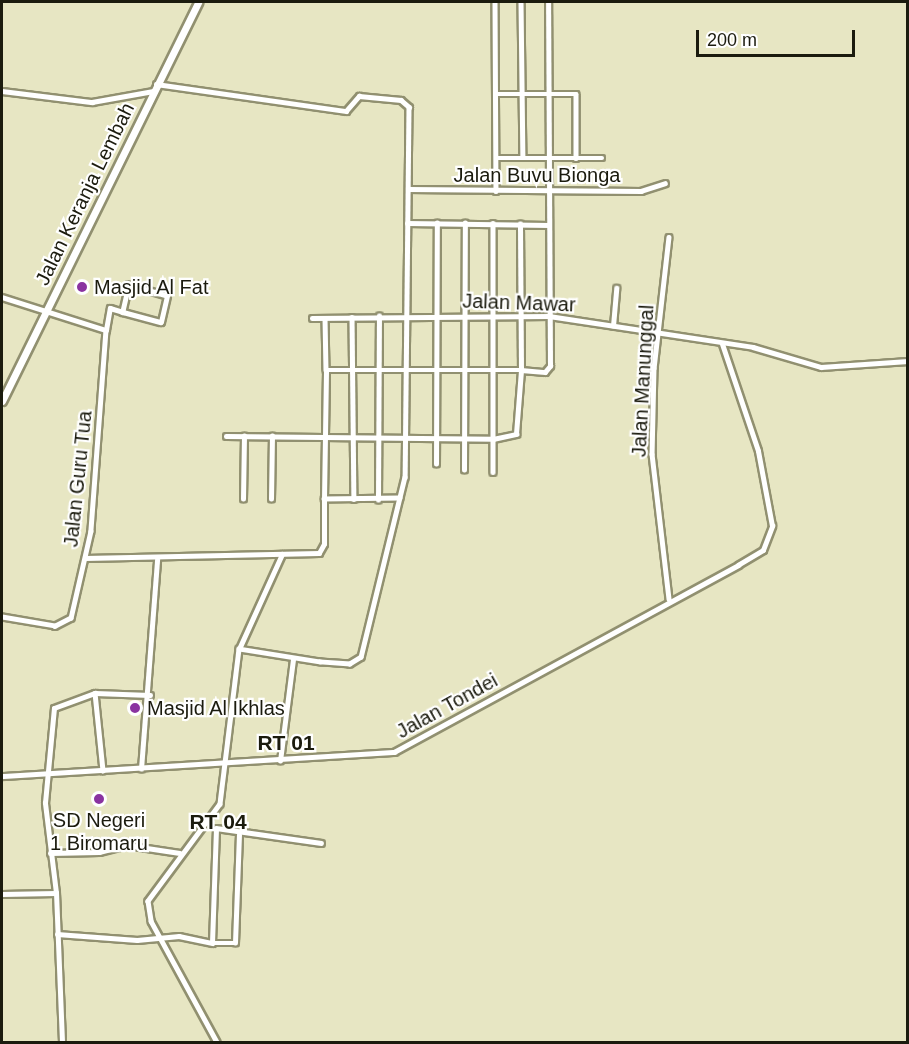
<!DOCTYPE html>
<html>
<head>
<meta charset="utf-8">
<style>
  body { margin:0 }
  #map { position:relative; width:909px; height:1044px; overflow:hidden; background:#e7e6c3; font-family:Helvetica,sans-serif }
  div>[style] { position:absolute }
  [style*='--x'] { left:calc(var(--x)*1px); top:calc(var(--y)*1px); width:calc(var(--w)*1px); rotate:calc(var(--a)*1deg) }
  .roads { filter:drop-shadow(2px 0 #919070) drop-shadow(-2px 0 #919070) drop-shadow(0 2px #919070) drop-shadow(0 -2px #919070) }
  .street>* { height:4.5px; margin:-2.25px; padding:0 2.25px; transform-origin:2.25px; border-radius:2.25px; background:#fff }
  .primary>* { height:7px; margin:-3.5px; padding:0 3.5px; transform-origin:3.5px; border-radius:3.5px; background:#fff }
  .dots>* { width:16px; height:16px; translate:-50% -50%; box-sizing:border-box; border:3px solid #fff; border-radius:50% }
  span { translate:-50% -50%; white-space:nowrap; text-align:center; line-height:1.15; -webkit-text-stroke:4.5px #fff; paint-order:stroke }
  .street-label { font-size:20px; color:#1b1b0e }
  .poi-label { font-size:20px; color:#1b1b0e }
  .left { translate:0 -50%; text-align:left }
  .neighbourhood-label { font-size:21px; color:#1b1b0e; font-weight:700 }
  .frame { position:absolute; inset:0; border:3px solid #1b1b0e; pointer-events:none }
  .scale { position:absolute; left:696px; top:30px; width:159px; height:27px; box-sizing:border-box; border:3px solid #1b1b0e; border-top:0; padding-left:8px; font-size:18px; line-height:21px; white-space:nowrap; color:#1b1b0e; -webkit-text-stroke:4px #fff; paint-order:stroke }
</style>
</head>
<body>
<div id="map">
  <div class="roads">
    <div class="street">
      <i style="--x:495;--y:2;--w:189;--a:89.7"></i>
      <i style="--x:521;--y:2;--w:154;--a:89.3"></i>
      <i style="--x:156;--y:84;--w:192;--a:8.1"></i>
      <i style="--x:346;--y:111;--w:20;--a:-49"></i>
      <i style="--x:359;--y:96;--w:42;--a:5.4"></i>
      <i style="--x:401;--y:100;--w:11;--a:41"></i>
      <i style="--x:409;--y:107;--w:370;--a:90.6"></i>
      <i style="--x:405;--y:477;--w:185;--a:103.7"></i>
      <i style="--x:361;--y:657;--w:13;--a:148"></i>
      <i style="--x:350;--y:664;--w:30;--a:-176"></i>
      <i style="--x:320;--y:662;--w:82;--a:-170.9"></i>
      <i style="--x:239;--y:649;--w:156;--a:97"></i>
      <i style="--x:220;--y:804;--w:121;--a:126.6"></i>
      <i style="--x:148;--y:901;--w:20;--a:81"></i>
      <i style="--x:151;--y:921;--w:138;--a:61.4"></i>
      <i style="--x:2;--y:91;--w:91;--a:7"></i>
      <i style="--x:92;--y:102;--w:62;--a:-10.2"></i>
      <i style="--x:497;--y:94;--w:79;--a:0"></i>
      <i style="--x:576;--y:94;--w:64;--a:90"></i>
      <i style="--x:496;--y:158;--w:106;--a:0"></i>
      <i style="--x:408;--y:189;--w:233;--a:0.5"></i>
      <i style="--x:641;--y:191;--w:25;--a:-18"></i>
      <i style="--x:407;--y:223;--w:142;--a:0.8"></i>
      <i style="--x:493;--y:223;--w:249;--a:90"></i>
      <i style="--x:669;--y:237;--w:132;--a:96.5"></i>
      <i style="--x:654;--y:368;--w:86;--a:91.3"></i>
      <i style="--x:652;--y:454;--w:146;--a:83.3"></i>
      <i style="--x:2;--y:297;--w:109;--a:17.6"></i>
      <i style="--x:106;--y:330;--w:202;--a:94.3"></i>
      <i style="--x:91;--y:531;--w:89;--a:102.9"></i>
      <i style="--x:71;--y:618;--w:18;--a:153"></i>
      <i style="--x:55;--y:626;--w:54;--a:-170.4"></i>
      <i style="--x:352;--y:317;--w:182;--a:89.4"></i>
      <i style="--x:312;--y:318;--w:237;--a:-0.5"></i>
      <i style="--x:549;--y:316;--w:206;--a:8.6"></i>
      <i style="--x:753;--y:347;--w:71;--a:16.4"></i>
      <i style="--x:821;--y:367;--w:87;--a:-3.9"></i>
      <i style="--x:325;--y:318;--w:52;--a:88.9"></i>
      <i style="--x:613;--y:326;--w:38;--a:-85"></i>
      <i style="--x:106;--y:330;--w:22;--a:-80"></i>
      <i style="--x:110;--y:308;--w:14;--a:17"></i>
      <i style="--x:123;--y:312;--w:39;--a:15"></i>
      <i style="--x:161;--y:322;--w:27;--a:-77"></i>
      <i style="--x:167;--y:296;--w:40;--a:-164"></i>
      <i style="--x:129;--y:285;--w:28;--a:103"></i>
      <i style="--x:226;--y:436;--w:267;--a:0.6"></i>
      <i style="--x:493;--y:439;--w:24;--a:-12"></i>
      <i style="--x:516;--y:434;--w:64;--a:-85.5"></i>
      <i style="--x:521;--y:370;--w:24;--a:5"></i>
      <i style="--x:545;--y:372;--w:8;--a:-50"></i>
      <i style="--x:550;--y:366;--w:364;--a:-90.3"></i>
      <i style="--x:436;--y:464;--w:241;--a:-89.8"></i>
      <i style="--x:464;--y:470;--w:247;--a:-89.8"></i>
      <i style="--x:400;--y:498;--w:76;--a:179.2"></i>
      <i style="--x:324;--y:499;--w:129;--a:-89.1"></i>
      <i style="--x:326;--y:370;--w:195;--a:0"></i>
      <i style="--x:521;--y:370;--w:146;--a:-90.4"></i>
      <i style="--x:243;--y:499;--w:63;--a:-89.1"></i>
      <i style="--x:271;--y:499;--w:63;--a:-89.1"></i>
      <i style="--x:378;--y:500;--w:184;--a:-89.7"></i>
      <i style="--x:85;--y:558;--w:234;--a:-1.2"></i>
      <i style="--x:319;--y:553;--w:10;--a:-61"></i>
      <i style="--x:324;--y:544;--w:45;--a:-90"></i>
      <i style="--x:239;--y:649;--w:104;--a:-65.6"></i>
      <i style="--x:95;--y:693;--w:78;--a:84.1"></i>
      <i style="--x:280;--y:761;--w:103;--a:-82.7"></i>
      <i style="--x:141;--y:769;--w:210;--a:-85.6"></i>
      <i style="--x:2;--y:776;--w:393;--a:-3.5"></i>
      <i style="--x:394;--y:752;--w:392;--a:-28.5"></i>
      <i style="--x:738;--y:565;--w:29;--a:-31"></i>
      <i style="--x:763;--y:550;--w:26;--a:-69"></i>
      <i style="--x:772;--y:526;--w:76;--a:-100.6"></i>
      <i style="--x:758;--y:451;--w:113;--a:-108.6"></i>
      <i style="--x:216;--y:828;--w:106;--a:8.1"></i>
      <i style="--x:50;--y:853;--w:49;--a:-1.2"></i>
      <i style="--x:99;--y:852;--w:29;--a:-14"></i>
      <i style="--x:127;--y:845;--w:53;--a:8.7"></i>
      <i style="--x:2;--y:894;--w:54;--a:-1.1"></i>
      <i style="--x:57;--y:934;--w:80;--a:4.3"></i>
      <i style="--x:137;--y:940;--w:42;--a:-5.4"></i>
      <i style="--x:179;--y:936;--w:34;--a:12"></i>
      <i style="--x:212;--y:943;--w:114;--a:-88"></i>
      <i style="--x:212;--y:943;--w:23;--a:0"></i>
      <i style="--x:235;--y:943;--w:108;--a:-87.9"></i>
      <i style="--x:62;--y:1042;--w:149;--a:-92.3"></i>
      <i style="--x:56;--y:893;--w:91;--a:-97"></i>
      <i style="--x:45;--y:803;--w:95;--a:-84.6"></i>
      <i style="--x:54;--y:708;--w:44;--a:-20.1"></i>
      <i style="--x:95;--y:693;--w:55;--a:2.1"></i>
    </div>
    <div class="primary">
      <i style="--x:2;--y:401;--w:445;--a:-63.8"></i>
    </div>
  </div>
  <div class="dots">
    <i style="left:82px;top:287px;background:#8a33a0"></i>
    <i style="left:135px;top:708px;background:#8a33a0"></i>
    <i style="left:99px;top:799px;background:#8a33a0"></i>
  </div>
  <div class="street-label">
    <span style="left:537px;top:175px">Jalan Buvu Bionga</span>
    <span style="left:85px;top:194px;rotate:-64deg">Jalan Keranja Lembah</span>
    <span style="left:519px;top:303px;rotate:2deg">Jalan Mawar</span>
    <span style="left:643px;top:381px;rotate:-87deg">Jalan Manunggal</span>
    <span style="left:78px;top:479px;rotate:-84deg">Jalan Guru Tua</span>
    <span style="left:447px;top:706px;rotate:-29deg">Jalan Tondei</span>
  </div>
  <div class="poi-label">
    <span class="left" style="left:94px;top:287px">Masjid Al Fat</span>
    <span class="left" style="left:147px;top:708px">Masjid Al Ikhlas</span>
    <span style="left:99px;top:832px">SD Negeri<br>1 Biromaru</span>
  </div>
  <div class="neighbourhood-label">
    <span style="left:286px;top:743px">RT 01</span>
    <span style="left:218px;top:822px">RT 04</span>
  </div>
  <div class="frame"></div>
  <div class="scale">200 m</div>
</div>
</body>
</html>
